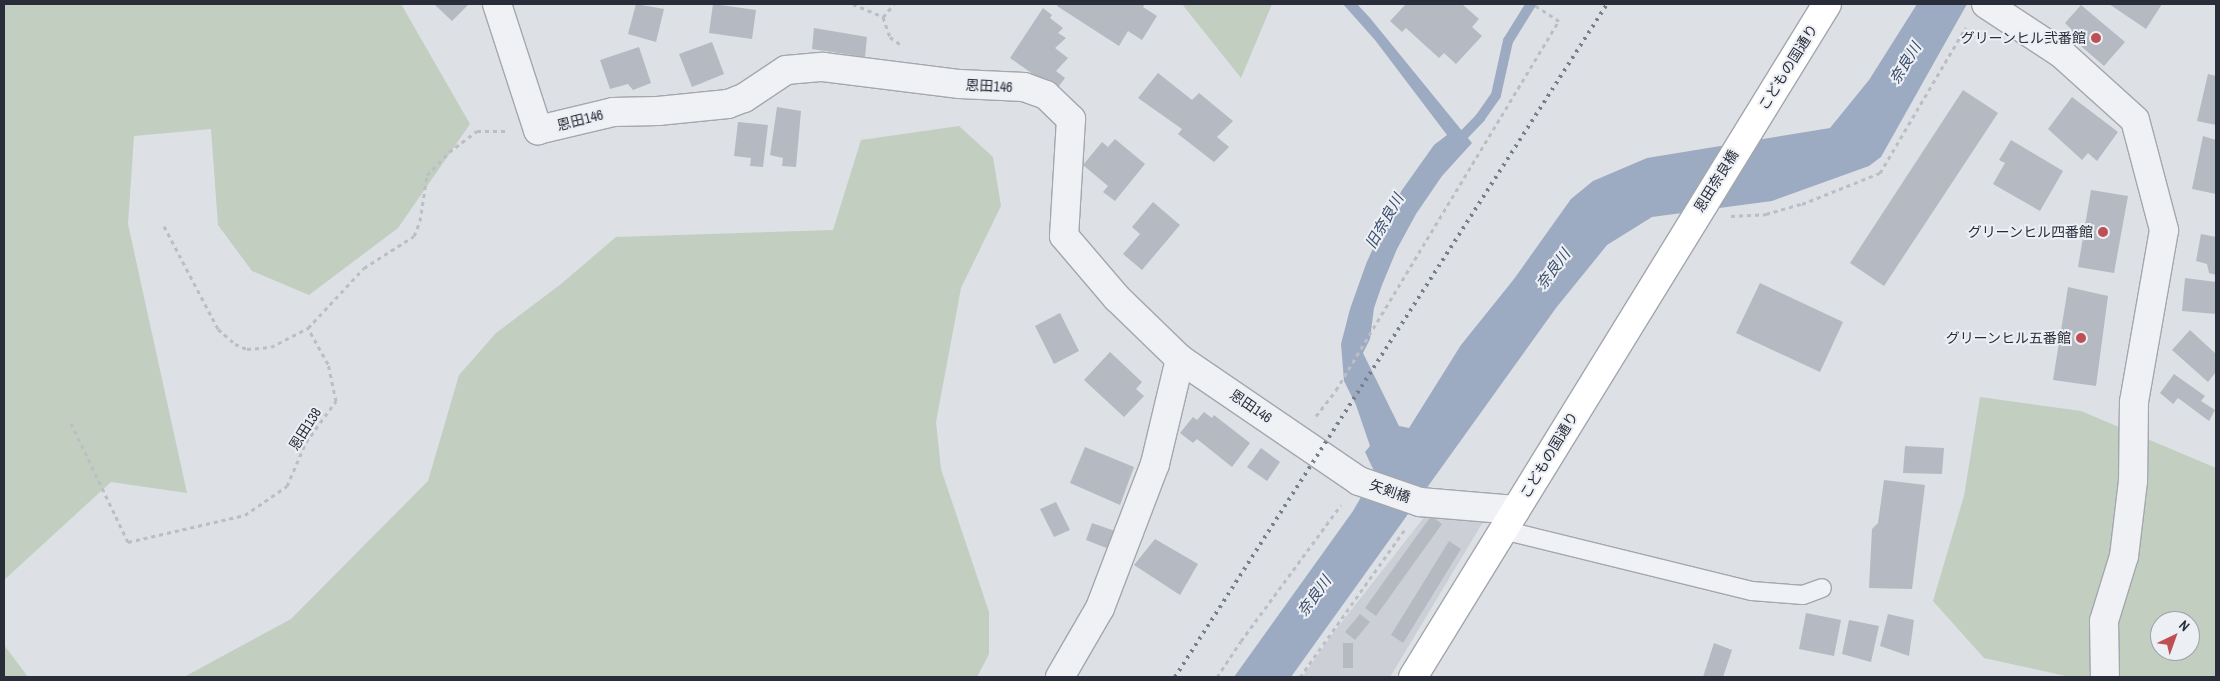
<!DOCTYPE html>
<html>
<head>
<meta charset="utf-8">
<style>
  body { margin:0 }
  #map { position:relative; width:2220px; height:681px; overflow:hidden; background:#dde0e5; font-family:"Archivo Narrow","Noto Sans JP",sans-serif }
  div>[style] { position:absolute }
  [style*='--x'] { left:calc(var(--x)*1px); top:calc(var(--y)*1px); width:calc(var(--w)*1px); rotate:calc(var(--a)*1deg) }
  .built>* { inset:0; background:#cccfd6 }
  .green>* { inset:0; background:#c2cebf }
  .water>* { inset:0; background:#9cabc2 }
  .stream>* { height:10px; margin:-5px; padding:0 5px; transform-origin:5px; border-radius:5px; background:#9cabc2 }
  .building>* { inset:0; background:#b5b9c1 }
  .path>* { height:3px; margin-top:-1.5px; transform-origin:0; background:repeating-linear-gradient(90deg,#bcbec4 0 4px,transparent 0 8px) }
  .roads { filter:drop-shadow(1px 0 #a3a7ae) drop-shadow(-1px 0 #a3a7ae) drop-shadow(0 1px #a3a7ae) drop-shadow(0 -1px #a3a7ae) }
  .service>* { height:18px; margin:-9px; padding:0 9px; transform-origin:9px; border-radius:9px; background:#eff1f4 }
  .minor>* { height:28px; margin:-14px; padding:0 14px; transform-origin:14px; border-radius:14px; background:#eff1f4 }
  .secondary>* { height:28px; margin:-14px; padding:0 14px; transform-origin:14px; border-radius:14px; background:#fff }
  .rail>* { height:4px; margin-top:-2px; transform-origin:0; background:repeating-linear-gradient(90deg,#797e8d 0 2.5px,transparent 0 7.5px) }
  .dots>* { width:14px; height:14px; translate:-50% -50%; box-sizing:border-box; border:2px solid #eceff3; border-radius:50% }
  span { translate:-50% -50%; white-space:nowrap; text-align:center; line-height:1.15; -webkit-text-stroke:4px #eceff3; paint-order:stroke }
  .poi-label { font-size:14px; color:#292d3a }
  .right { translate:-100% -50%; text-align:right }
  .street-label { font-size:14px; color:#292d3a }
  .water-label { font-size:15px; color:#384969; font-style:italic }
  .frame { position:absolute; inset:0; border:5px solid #292d3a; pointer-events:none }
  .north { position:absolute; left:2150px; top:611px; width:50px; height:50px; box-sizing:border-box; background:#eceff3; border:1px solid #9ea1a9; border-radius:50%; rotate:42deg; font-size:14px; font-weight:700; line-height:20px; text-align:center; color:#292d3a }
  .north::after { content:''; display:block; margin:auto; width:18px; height:22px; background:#bd4f55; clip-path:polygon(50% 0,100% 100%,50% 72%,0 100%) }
</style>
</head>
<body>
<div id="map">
  <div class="built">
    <i style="clip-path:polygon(1429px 511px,1483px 522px,1390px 677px,1302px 677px,1334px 632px)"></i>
  </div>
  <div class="green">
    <i style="clip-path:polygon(4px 4px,401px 4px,470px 124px,398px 228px,309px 295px,252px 271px,218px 225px,211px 129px,134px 136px,128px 224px,187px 493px,111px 482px,4px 580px)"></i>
    <i style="clip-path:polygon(1182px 4px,1272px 4px,1241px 78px)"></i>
    <i style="clip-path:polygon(959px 126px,993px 157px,1001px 206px,961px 288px,936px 422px,941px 469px,989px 612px,989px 654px,977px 677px,184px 677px,291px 619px,428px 481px,459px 375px,496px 333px,561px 284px,616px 237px,833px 230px,861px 140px)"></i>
    <i style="clip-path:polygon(evenodd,1980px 397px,2081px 411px,2216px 468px,2216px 677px,2070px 677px,1984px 658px,1933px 601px,1964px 496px,1980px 397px,2160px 621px,2190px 621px,2190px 651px,2160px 651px,2160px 621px)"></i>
    <i style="clip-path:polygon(4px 645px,28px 677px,4px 677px)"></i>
  </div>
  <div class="water">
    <i style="clip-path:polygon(1343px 4px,1357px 4px,1370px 18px,1472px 143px,1442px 176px,1416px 214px,1397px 249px,1382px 285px,1374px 308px,1370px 339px,1363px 353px,1399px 426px,1409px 428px,1461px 345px,1514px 279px,1571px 199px,1593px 181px,1647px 158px,1830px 128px,1869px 80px,1917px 4px,1967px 4px,1881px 157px,1869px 166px,1772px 201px,1652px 217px,1607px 245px,1556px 308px,1291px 677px,1234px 677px,1353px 511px,1375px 473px,1365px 452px,1370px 446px,1356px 405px,1344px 381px,1341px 344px,1350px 309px,1366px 264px,1387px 217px,1402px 190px,1434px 145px,1447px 135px,1375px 40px)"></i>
  </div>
  <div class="stream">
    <i style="--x:1456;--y:143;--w:35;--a:-46"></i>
    <i style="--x:1480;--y:118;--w:28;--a:-55"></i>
    <i style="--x:1496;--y:95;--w:55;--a:-77.5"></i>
    <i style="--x:1508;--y:41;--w:44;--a:-58.1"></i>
  </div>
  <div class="building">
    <i style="clip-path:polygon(434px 4px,467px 4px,468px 5px,452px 21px)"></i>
    <i style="clip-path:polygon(636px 4px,664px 9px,656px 42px,628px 34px)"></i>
    <i style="clip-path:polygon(713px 4px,756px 10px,752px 39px,709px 33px)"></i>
    <i style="clip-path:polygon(1058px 4px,1145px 4px,1143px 7px,1157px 16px,1142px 40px,1128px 31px,1119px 46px,1057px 6px)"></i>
    <i style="clip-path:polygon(1406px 4px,1462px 4px,1479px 19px,1472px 27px,1482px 36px,1456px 64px,1444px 53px,1439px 58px,1406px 28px,1402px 32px,1390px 21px)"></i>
    <i style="clip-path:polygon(2109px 4px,2162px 4px,2146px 29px)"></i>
    <i style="clip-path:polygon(2081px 5px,2125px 42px,2104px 66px,2068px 35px,2072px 30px,2065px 23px)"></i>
    <i style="clip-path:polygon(1043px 8px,1052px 15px,1050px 18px,1063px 28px,1058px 33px,1066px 38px,1055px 48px,1068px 58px,1056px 71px,1065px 78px,1056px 90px,1010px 58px)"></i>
    <i style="clip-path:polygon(814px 28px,867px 37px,865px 57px,812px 49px)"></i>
    <i style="clip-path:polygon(712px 42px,724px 74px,692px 87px,679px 54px)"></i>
    <i style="clip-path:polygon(639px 47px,651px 83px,633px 90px,628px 84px,610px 89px,600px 60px)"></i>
    <i style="clip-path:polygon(1158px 73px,1192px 100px,1199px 93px,1233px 121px,1217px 137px,1229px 147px,1214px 162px,1178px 134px,1182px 129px,1138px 98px)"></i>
    <i style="clip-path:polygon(2208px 74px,2216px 76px,2216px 125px,2197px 121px)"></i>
    <i style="clip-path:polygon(1963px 90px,1998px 113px,1884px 286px,1850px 263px)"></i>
    <i style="clip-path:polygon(2072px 97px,2118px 132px,2097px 161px,2088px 153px,2082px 160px,2048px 129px)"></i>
    <i style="clip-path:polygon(777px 107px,801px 111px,796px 167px,782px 166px,783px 158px,770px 155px)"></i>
    <i style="clip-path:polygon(738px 122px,768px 125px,763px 167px,750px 166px,751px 158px,734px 156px)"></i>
    <i style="clip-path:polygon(2203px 136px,2216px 140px,2216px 194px,2192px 189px)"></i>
    <i style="clip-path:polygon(1115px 139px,1145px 164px,1115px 201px,1103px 192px,1108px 186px,1083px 165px,1102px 142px,1108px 147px)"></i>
    <i style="clip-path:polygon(2011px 140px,2063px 171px,2040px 211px,1993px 184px,2005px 163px,1999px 160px)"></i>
    <i style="clip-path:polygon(2091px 190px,2128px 196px,2114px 273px,2078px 267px)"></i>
    <i style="clip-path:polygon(1153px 202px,1180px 225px,1142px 270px,1123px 254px,1140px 234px,1132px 227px)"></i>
    <i style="clip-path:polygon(2201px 234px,2216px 237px,2216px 275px,2209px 273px,2207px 264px,2196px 261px)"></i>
    <i style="clip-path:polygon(2185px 278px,2216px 282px,2216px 314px,2182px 311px)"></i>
    <i style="clip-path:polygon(1760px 283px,1843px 322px,1820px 372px,1736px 333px)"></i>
    <i style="clip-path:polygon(2068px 287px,2108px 296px,2096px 386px,2053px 380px)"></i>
    <i style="clip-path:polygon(1060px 313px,1079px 351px,1054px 364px,1035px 326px)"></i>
    <i style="clip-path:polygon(2190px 330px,2216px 354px,2216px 372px,2208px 382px,2172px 350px)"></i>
    <i style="clip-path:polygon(1110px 352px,1142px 382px,1136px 389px,1144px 396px,1124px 417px,1084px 380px)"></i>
    <i style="clip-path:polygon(2174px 374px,2205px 396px,2201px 401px,2215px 410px,2209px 421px,2178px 398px,2173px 404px,2160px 393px)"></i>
    <i style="clip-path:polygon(1204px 412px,1212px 418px,1214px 415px,1250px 443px,1232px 467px,1197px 439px,1193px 443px,1180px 433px,1193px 417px,1197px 420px)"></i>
    <i style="clip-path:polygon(1905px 446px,1944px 448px,1942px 474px,1903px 473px)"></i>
    <i style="clip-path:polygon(1085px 447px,1134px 467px,1120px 505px,1070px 483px)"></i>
    <i style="clip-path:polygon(1261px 448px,1280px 462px,1267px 481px,1247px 467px)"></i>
    <i style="clip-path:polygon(1884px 480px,1925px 485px,1912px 589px,1869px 588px,1872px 529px,1878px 523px)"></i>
    <i style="clip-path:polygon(1056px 502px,1070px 530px,1054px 537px,1040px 509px)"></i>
    <i style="clip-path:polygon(1431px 516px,1442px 524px,1376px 616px,1365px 608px)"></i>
    <i style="clip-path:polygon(1092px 523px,1115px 531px,1109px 549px,1086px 540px)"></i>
    <i style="clip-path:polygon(1155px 539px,1198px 564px,1180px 595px,1134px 565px)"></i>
    <i style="clip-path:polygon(1449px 541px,1461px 549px,1403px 643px,1391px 635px)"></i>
    <i style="clip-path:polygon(1806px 613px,1841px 620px,1834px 656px,1799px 649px)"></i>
    <i style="clip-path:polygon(1360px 614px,1370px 622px,1355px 640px,1345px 632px)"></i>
    <i style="clip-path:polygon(1888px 614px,1914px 620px,1909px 656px,1880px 646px)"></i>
    <i style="clip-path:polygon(1849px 620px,1879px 626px,1871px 662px,1842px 654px)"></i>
    <i style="clip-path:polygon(1343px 643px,1353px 643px,1353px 668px,1343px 668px)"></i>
    <i style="clip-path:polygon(1714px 643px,1732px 650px,1723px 677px,1703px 677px)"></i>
  </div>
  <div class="path">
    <i style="--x:853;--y:4;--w:33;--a:23"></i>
    <i style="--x:883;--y:17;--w:21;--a:71"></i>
    <i style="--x:890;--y:37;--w:16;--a:35"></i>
    <i style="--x:883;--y:17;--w:17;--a:-50"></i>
    <i style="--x:1731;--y:216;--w:35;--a:-3"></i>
    <i style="--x:1766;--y:214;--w:37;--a:-16"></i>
    <i style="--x:1802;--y:204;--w:84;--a:-21.7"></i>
    <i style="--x:1880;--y:173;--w:169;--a:-59.5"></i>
    <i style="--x:164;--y:226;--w:116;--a:62.3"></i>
    <i style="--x:218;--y:329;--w:23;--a:41"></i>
    <i style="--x:235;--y:344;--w:13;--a:23"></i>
    <i style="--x:247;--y:349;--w:24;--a:-5"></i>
    <i style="--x:271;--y:347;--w:42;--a:-27.2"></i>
    <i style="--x:308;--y:328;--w:82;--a:-47"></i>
    <i style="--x:364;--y:268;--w:59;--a:-32.6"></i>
    <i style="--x:414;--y:236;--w:16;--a:-68"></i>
    <i style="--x:420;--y:221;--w:47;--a:-81.3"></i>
    <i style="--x:427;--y:175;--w:32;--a:-46"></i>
    <i style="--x:449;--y:152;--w:35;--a:-37"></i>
    <i style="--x:477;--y:131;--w:30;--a:0"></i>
    <i style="--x:1316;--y:416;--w:33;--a:-52"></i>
    <i style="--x:1336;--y:390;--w:431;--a:-58.9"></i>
    <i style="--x:1559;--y:21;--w:31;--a:-147"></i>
    <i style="--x:71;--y:423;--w:132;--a:64.4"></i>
    <i style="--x:128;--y:542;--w:120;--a:-13"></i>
    <i style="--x:245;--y:515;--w:51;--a:-34.6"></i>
    <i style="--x:287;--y:486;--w:48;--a:-66.6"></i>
    <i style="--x:306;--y:442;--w:51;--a:-53.8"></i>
    <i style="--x:336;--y:401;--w:38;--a:-102"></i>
    <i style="--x:328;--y:364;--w:41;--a:-119.1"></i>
    <i style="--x:1217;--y:677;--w:43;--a:-56.3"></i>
    <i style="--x:1241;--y:641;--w:169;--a:-53.7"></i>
    <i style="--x:1300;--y:677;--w:181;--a:-54.6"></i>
  </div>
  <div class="roads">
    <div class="service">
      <i style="--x:1503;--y:530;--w:256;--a:13.8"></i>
      <i style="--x:1752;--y:591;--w:51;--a:4.5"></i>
      <i style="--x:1803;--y:595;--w:20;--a:-20"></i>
    </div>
    <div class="minor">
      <i style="--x:497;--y:4;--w:133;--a:72"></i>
      <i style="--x:538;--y:130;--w:77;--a:-13.5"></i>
      <i style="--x:613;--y:112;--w:45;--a:-1.3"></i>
      <i style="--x:658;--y:111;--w:70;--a:-5.7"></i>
      <i style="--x:728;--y:104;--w:17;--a:-21"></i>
      <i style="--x:744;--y:98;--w:50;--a:-33.7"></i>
      <i style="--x:786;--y:70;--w:37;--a:-5"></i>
      <i style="--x:823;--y:67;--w:138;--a:7.1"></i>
      <i style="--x:960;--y:84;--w:64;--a:2.7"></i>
      <i style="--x:1024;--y:87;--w:23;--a:20"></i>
      <i style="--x:1046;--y:95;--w:35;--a:44"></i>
      <i style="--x:1071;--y:119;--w:117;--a:93.4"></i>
      <i style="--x:1064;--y:236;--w:82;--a:49.5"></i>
      <i style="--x:1117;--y:298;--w:88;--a:44.1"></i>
      <i style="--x:1180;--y:359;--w:217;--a:34.3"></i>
      <i style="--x:1359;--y:481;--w:65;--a:19"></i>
      <i style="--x:1420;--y:502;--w:96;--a:4.8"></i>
      <i style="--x:1986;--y:4;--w:91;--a:33.3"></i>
      <i style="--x:2062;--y:54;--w:98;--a:42.1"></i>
      <i style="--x:2135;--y:120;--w:114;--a:75.2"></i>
      <i style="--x:2164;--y:230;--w:175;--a:99.9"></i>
      <i style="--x:2134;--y:402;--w:79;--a:90.7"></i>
      <i style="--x:2133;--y:481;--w:76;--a:96.8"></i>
      <i style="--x:2124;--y:556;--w:68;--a:107.1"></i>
      <i style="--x:2104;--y:621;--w:56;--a:89"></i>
      <i style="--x:1060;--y:677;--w:80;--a:-59.9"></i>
      <i style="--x:1100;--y:608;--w:81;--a:-69.1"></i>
      <i style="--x:1129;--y:532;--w:73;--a:-69.1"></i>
      <i style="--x:1155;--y:464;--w:108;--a:-76.6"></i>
    </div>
    <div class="secondary">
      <i style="--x:1413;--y:677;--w:790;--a:-58.4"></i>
    </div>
  </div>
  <div class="rail">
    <i style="--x:1175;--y:677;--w:800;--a:-57.3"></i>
  </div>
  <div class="dots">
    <i style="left:2096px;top:38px;background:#bd4f55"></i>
    <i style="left:2103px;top:232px;background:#bd4f55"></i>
    <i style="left:2081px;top:338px;background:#bd4f55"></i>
  </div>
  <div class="poi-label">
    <span class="right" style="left:2086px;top:38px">グリーンヒル弐番館</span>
    <span class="right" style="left:2093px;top:232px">グリーンヒル四番館</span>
    <span class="right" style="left:2071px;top:338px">グリーンヒル五番館</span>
  </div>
  <div class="street-label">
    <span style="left:1788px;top:67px;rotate:-58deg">こどもの国通り</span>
    <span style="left:989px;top:86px;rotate:3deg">恩田146</span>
    <span style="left:580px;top:120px;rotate:-14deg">恩田146</span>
    <span style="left:1716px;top:181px;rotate:-58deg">恩田奈良橋</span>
    <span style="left:1251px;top:406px;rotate:34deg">恩田146</span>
    <span style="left:305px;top:429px;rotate:-58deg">恩田138</span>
    <span style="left:1549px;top:455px;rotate:-59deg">こどもの国通り</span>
    <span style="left:1390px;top:491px;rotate:19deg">矢剣橋</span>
  </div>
  <div class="water-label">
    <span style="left:1905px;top:63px;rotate:-58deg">奈良川</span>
    <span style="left:1384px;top:221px;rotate:-60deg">旧奈良川</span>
    <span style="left:1553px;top:269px;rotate:-53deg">奈良川</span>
    <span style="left:1314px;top:596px;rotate:-54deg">奈良川</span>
  </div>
  <div class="frame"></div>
  <div class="north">N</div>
</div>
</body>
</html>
